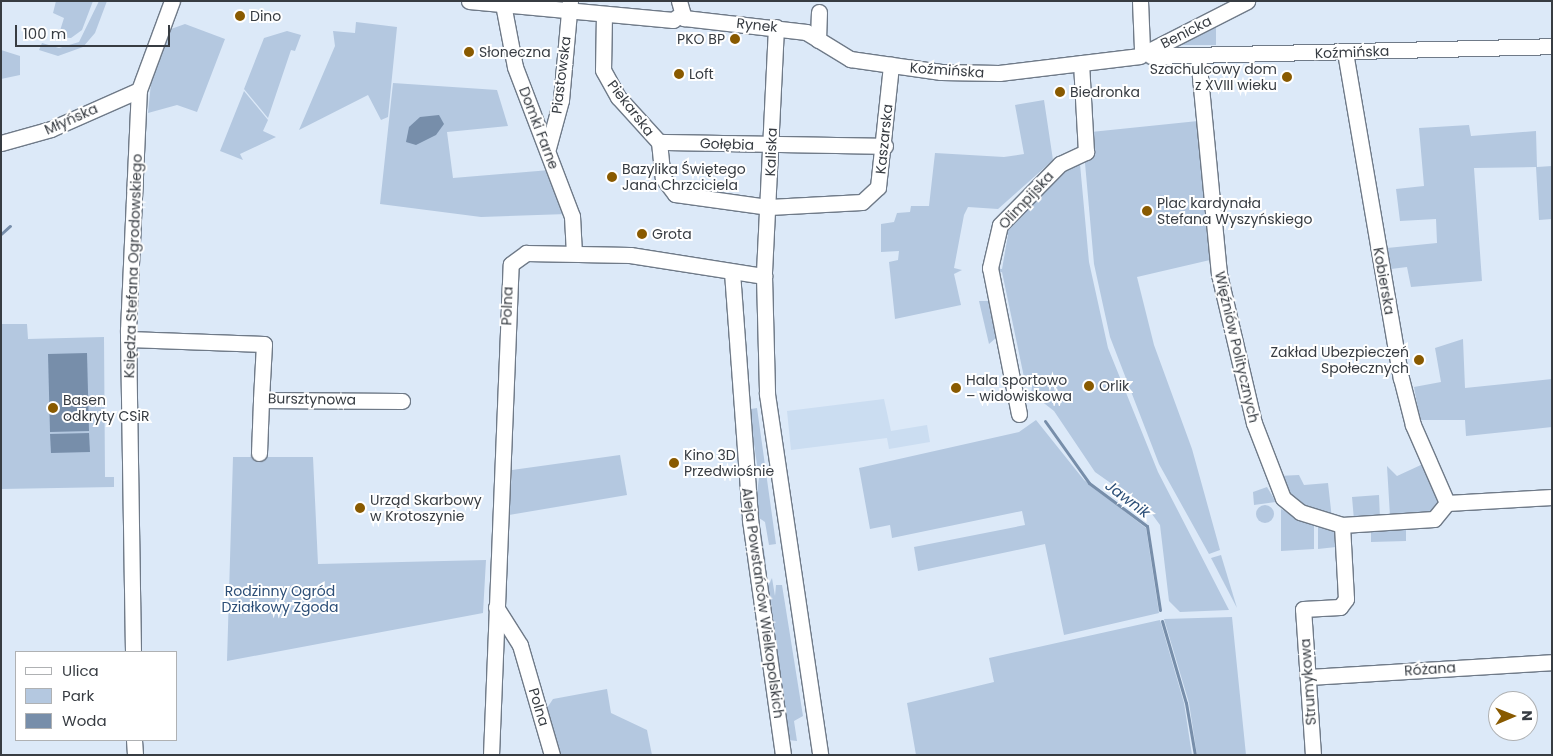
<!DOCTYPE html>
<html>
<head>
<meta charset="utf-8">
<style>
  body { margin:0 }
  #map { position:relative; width:1553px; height:756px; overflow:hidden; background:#dce9f8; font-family:Poppins,sans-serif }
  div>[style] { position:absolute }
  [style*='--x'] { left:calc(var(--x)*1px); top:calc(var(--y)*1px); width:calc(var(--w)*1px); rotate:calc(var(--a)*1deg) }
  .built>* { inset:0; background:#cbddf1 }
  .green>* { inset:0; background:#b4c8e0 }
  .round { border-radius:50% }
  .water>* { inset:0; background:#778eaa }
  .stream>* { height:3px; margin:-1.5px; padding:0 1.5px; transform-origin:1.5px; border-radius:1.5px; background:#778eaa }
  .roads { filter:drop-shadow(1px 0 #6f7a88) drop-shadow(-1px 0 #6f7a88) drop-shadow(0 1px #6f7a88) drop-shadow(0 -1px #6f7a88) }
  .minor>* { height:15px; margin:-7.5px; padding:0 7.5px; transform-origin:7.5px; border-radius:7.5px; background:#fff }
  .dots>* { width:14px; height:14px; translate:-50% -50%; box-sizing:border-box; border:2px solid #fff; border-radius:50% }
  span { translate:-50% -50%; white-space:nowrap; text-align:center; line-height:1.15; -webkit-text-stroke:4px #fff; paint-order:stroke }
  .poi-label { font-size:14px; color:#373c42 }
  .left { translate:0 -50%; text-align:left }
  .right { translate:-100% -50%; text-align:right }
  .street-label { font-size:14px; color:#373c42 }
  .park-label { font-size:14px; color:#2c4e77 }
  .water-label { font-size:15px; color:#2d5079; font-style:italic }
  .frame { position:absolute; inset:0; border:2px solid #373c42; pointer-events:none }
  .legend { position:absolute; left:15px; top:651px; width:162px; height:90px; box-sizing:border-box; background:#fff; border:1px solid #afb1b3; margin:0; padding:6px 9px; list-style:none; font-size:15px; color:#373c42 }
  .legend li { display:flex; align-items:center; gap:10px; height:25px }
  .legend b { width:25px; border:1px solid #afb1b3 }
  .north { position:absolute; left:1488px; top:691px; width:50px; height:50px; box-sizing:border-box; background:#fff; border:1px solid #afb1b3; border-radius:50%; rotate:89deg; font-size:14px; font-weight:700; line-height:20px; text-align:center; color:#373c42 }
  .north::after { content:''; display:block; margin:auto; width:18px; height:22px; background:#895a00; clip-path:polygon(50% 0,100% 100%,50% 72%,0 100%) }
  .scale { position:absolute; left:15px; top:25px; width:155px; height:22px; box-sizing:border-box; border:2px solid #373c42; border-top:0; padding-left:6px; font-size:15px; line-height:18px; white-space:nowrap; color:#373c42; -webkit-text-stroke:4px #fff; paint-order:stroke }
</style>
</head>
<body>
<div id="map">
  <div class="built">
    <i style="clip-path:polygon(884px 399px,891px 431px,927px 425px,930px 442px,889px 449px,887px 438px,791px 450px,787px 411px)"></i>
  </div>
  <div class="green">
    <i style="clip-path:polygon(56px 1px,93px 1px,82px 30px,71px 38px,58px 37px,64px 18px,53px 13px)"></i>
    <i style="clip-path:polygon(99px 1px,107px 1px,95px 33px,83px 47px,58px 56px,39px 50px,42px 43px,59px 48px,79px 42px)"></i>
    <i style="clip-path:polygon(356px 22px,397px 27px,388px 117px,381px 120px,368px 95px,299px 130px,335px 46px,333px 31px,355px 33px)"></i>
    <i style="clip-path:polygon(1216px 23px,1216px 45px,1179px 45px,1178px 43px)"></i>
    <i style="clip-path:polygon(185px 24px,225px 39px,197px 112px,177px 105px,148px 113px,151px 83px,171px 29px)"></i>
    <i style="clip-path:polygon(287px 31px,301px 35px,295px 51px,291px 50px,268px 118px,244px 89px,264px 38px)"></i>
    <i style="clip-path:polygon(1px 50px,20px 56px,20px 75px,1px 79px)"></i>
    <i style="clip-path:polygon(393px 83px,497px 90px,508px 126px,447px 132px,453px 178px,550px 170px,567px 214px,481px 217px,380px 204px)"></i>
    <i style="clip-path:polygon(244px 91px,268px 120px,263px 131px,276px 137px,240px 154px,243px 160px,220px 151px)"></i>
    <i style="clip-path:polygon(1044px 100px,1053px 160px,998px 209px,968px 207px,964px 215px,954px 268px,962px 270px,954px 274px,961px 305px,895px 319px,889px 262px,898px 260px,899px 251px,881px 252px,881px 224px,894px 222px,897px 213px,910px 212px,911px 206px,929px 206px,935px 153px,1004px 157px,1024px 154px,1015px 105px)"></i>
    <i style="clip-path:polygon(1198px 121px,1210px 260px,1137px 277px,1154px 345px,1192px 449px,1220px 550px,1209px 554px,1159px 464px,1110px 337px,1094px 264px,1085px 163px,1091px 132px)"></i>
    <i style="clip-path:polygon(1469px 125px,1471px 136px,1536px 131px,1537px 167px,1552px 166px,1552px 219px,1539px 220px,1536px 167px,1474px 168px,1482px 281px,1411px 287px,1407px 267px,1391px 269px,1387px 248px,1437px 243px,1436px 219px,1400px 221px,1396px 189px,1424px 186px,1419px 128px)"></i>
    <i style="clip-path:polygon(1080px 164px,1089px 262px,1108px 348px,1158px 472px,1229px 610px,1180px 612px,1169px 601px,1160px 525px,1149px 510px,1095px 472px,1054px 411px,1031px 393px,1033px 381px,1025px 382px,1002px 272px,994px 274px,994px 268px,1002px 269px,1008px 235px,1000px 233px,1059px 170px)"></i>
    <i style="clip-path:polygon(979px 301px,989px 301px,997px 337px,989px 344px)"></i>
    <i style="clip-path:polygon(1px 324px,27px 324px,28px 339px,104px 337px,105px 477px,114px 477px,114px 487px,1px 489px)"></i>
    <i style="clip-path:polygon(1463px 339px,1465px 388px,1552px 379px,1552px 427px,1466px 436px,1465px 420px,1420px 420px,1414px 387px,1441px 382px,1435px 348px)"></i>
    <i style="clip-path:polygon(757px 408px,776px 544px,769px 545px,765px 522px,759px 518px,766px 563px,761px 560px,749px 441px,756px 500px,759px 478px,750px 417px,751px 409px)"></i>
    <i style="clip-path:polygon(1036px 420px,1084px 480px,1146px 528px,1159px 613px,1064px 635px,1045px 544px,918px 571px,914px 547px,1025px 525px,1022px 511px,892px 538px,890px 525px,870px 529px,859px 468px,1019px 432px)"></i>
    <i style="clip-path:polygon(620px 455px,627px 495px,509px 515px,512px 470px)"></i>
    <i style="clip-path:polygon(233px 457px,313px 457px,318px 564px,486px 560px,483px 613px,227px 661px)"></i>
    <i style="clip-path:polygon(1423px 464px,1439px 501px,1436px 513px,1390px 516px,1387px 466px,1397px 476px)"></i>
    <i style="clip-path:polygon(1299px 475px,1304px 485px,1328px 483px,1332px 519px,1291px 501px,1278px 476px)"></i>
    <i style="clip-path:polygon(1267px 487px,1276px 502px,1254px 505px,1253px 492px)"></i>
    <i style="clip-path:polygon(1379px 495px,1380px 519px,1354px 520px,1352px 497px)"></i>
    <i class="round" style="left:1256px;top:505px;width:18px;height:18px"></i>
    <i style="clip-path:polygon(1281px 509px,1314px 526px,1314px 549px,1281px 551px)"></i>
    <i style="clip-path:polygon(1318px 527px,1334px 531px,1336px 547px,1318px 549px)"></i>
    <i style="clip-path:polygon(1406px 530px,1406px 541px,1371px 542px,1371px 531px)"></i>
    <i style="clip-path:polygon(1221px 555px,1237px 608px,1211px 558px)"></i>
    <i style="clip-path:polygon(772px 578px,775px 596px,776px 585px,782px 585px,803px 716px,794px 721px,797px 741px,788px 740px,767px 588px)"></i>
    <i style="clip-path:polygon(1232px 617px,1246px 755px,1197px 755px,1189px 703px,1164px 619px)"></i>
    <i style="clip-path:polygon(1160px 620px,1184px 703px,1192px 755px,916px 755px,907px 703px,994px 682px,989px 658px)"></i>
    <i style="clip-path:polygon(607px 689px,611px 713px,647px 730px,652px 755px,557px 755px,545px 711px,553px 699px)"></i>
  </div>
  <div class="water">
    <i style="clip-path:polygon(439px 115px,444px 124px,436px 135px,416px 145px,406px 142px,409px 127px,420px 117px)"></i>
    <i style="clip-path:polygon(87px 353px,89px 431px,50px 432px,48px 354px)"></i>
    <i style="clip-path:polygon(89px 433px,90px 452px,51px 453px,50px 434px)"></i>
  </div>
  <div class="stream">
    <i style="--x:1;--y:234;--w:12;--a:-42"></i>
    <i style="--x:1045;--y:421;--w:76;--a:54.6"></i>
    <i style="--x:1089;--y:483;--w:72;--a:36.6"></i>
    <i style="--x:1147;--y:526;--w:85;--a:81.2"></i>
    <i style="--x:1162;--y:621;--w:85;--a:73.7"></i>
    <i style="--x:1186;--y:703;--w:53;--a:80.2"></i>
  </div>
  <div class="roads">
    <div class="minor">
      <i style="--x:469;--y:1;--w:205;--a:5.3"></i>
      <i style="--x:673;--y:20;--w:9;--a:-36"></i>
      <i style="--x:679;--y:1;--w:18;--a:74"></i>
      <i style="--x:684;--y:18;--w:123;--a:6.5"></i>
      <i style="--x:806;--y:32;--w:52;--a:31.5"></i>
      <i style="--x:850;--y:59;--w:92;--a:8.1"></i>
      <i style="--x:941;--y:72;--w:58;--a:1"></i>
      <i style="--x:999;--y:73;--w:142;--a:-6.9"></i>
      <i style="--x:1140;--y:1;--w:48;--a:87.6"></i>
      <i style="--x:503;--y:4;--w:64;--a:79.2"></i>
      <i style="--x:515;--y:67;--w:160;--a:69.1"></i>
      <i style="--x:572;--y:216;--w:36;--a:87"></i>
      <i style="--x:604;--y:14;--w:56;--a:91"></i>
      <i style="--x:603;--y:70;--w:31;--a:61"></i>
      <i style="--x:618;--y:97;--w:61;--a:47.7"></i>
      <i style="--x:776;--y:27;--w:249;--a:92.8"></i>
      <i style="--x:764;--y:276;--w:118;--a:88.5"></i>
      <i style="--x:767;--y:394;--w:365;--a:81.6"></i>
      <i style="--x:818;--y:40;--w:28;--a:-88"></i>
      <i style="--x:1151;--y:50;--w:108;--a:-27"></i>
      <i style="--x:1345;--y:52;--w:331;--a:80.3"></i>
      <i style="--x:1401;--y:378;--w:49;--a:75.7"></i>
      <i style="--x:1413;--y:425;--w:85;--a:66.4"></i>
      <i style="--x:1151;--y:56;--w:401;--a:-1.4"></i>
      <i style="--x:1198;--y:56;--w:219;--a:84.5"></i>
      <i style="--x:1219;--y:274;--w:153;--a:76.8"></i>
      <i style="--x:1254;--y:423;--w:80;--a:68.9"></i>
      <i style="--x:1283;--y:498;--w:22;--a:39"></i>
      <i style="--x:1300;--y:512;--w:44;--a:17.2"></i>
      <i style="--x:1342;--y:525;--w:92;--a:-3.7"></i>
      <i style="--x:1434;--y:519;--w:21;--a:-51"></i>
      <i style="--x:659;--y:142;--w:36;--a:84"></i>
      <i style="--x:663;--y:178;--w:20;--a:53"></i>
      <i style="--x:675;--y:194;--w:95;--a:7.9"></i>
      <i style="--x:769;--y:207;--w:93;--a:-3.1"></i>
      <i style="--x:862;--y:202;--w:22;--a:-43"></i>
      <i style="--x:878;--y:187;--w:123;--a:-83.9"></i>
      <i style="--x:659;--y:142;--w:226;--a:1"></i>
      <i style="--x:1;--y:143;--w:52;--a:-15.6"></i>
      <i style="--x:51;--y:129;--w:96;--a:-23.9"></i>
      <i style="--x:548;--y:148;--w:50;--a:-74.8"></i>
      <i style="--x:561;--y:100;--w:99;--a:-84.8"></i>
      <i style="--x:732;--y:272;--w:249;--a:85.8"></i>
      <i style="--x:750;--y:520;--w:237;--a:82"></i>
      <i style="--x:128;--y:339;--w:136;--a:2.1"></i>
      <i style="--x:264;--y:344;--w:56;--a:93.1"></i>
      <i style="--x:261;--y:400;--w:141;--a:0.4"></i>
      <i style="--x:1019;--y:414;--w:149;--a:-101.2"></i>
      <i style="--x:990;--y:268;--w:44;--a:-76.9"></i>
      <i style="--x:1000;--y:225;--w:86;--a:-45.5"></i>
      <i style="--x:1060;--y:164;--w:29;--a:-25"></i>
      <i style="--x:1086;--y:152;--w:89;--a:-93.2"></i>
      <i style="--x:259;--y:453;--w:53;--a:-87.8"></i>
      <i style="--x:1447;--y:503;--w:105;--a:-3.3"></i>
      <i style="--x:496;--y:607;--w:45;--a:57.7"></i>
      <i style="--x:520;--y:645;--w:115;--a:73.8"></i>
      <i style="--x:133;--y:652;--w:322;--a:-90.9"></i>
      <i style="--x:128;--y:330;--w:240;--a:-87.4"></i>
      <i style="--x:139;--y:90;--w:95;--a:-69.7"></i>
      <i style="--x:1308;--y:677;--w:244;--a:-3.5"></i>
      <i style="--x:134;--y:740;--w:15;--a:86"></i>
      <i style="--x:491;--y:755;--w:491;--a:-87.7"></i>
      <i style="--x:511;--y:264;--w:19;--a:-36"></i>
      <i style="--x:526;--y:253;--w:104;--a:1.1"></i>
      <i style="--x:630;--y:255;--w:136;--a:8.9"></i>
      <i style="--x:1313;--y:755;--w:146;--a:-93.9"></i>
      <i style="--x:1303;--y:609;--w:37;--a:-3"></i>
      <i style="--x:1340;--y:607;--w:10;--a:-53"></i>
      <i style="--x:1346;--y:599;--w:74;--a:-93.1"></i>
    </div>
  </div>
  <div class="dots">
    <i style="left:240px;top:16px;background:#895a00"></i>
    <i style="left:735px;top:39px;background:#895a00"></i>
    <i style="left:469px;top:52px;background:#895a00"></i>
    <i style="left:679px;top:74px;background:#895a00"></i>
    <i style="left:1287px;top:77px;background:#895a00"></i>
    <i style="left:1060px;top:92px;background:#895a00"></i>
    <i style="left:612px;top:177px;background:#895a00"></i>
    <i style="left:1147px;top:211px;background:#895a00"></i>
    <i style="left:642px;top:234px;background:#895a00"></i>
    <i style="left:1419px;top:360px;background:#895a00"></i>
    <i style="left:1089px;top:386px;background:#895a00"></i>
    <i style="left:956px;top:388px;background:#895a00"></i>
    <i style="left:53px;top:408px;background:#895a00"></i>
    <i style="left:674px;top:463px;background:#895a00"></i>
    <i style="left:360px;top:508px;background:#895a00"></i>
  </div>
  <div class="poi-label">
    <span class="left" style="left:250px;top:16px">Dino</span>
    <span class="right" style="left:725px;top:39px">PKO BP</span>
    <span class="left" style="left:479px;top:52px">Słoneczna</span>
    <span class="right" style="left:1277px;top:77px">Szachulcowy dom<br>z XVIII wieku</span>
    <span class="left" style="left:689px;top:74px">Loft</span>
    <span class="left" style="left:1070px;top:92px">Biedronka</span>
    <span class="left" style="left:622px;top:177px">Bazylika Świętego<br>Jana Chrzciciela</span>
    <span class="left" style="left:1157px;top:211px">Plac kardynała<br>Stefana Wyszyńskiego</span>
    <span class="left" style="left:652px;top:234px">Grota</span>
    <span class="right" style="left:1409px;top:360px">Zakład Ubezpieczeń<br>Społecznych</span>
    <span class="left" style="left:966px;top:388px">Hala sportowo<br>– widowiskowa</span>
    <span class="left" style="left:1099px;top:386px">Orlik</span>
    <span class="left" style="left:63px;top:408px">Basen<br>odkryty CSiR</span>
    <span class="left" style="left:684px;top:463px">Kino 3D<br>Przedwiośnie</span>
    <span class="left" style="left:370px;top:508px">Urząd Skarbowy<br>w Krotoszynie</span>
  </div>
  <div class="street-label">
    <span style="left:757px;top:25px;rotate:6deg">Rynek</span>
    <span style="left:1186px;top:32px;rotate:-27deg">Benicka</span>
    <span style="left:1352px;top:52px;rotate:-2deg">Koźmińska</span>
    <span style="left:947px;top:70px;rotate:4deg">Koźmińska</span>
    <span style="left:561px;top:75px;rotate:-83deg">Piastowska</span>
    <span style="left:631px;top:108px;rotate:52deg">Piekarska</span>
    <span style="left:71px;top:119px;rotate:-24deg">Młyńska</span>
    <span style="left:539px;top:128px;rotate:69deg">Domki Farne</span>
    <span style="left:884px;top:139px;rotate:-84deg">Kaszarska</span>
    <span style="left:727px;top:144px;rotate:2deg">Gołębia</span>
    <span style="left:771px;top:152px;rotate:-88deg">Kaliska</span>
    <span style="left:1026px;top:200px;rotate:-47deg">Olimpijska</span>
    <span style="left:133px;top:266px;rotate:-88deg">Księdza Stefana Ogrodowskiego</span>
    <span style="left:1384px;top:281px;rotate:80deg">Kobierska</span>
    <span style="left:507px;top:306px;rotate:-88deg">Polna</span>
    <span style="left:1237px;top:347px;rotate:77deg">Więźniów Politycznych</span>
    <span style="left:312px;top:399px;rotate:1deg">Bursztynowa</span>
    <span style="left:763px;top:603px;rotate:82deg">Aleja Powstańców Wielkopolskich</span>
    <span style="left:1430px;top:669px;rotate:-4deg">Różana</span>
    <span style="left:1308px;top:682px;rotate:-94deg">Strumykowa</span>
    <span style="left:539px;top:707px;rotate:73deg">Polna</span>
  </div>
  <div class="park-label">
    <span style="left:280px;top:599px">Rodzinny Ogród<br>Działkowy Zgoda</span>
  </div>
  <div class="water-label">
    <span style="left:1128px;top:499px;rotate:37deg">Jawnik</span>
  </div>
  <div class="frame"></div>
  <ul class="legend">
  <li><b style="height:6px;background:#fff"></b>Ulica</li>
  <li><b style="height:14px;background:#b4c8e0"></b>Park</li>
  <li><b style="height:14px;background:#778eaa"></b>Woda</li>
  </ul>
  <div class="north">N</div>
  <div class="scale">100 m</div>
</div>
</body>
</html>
